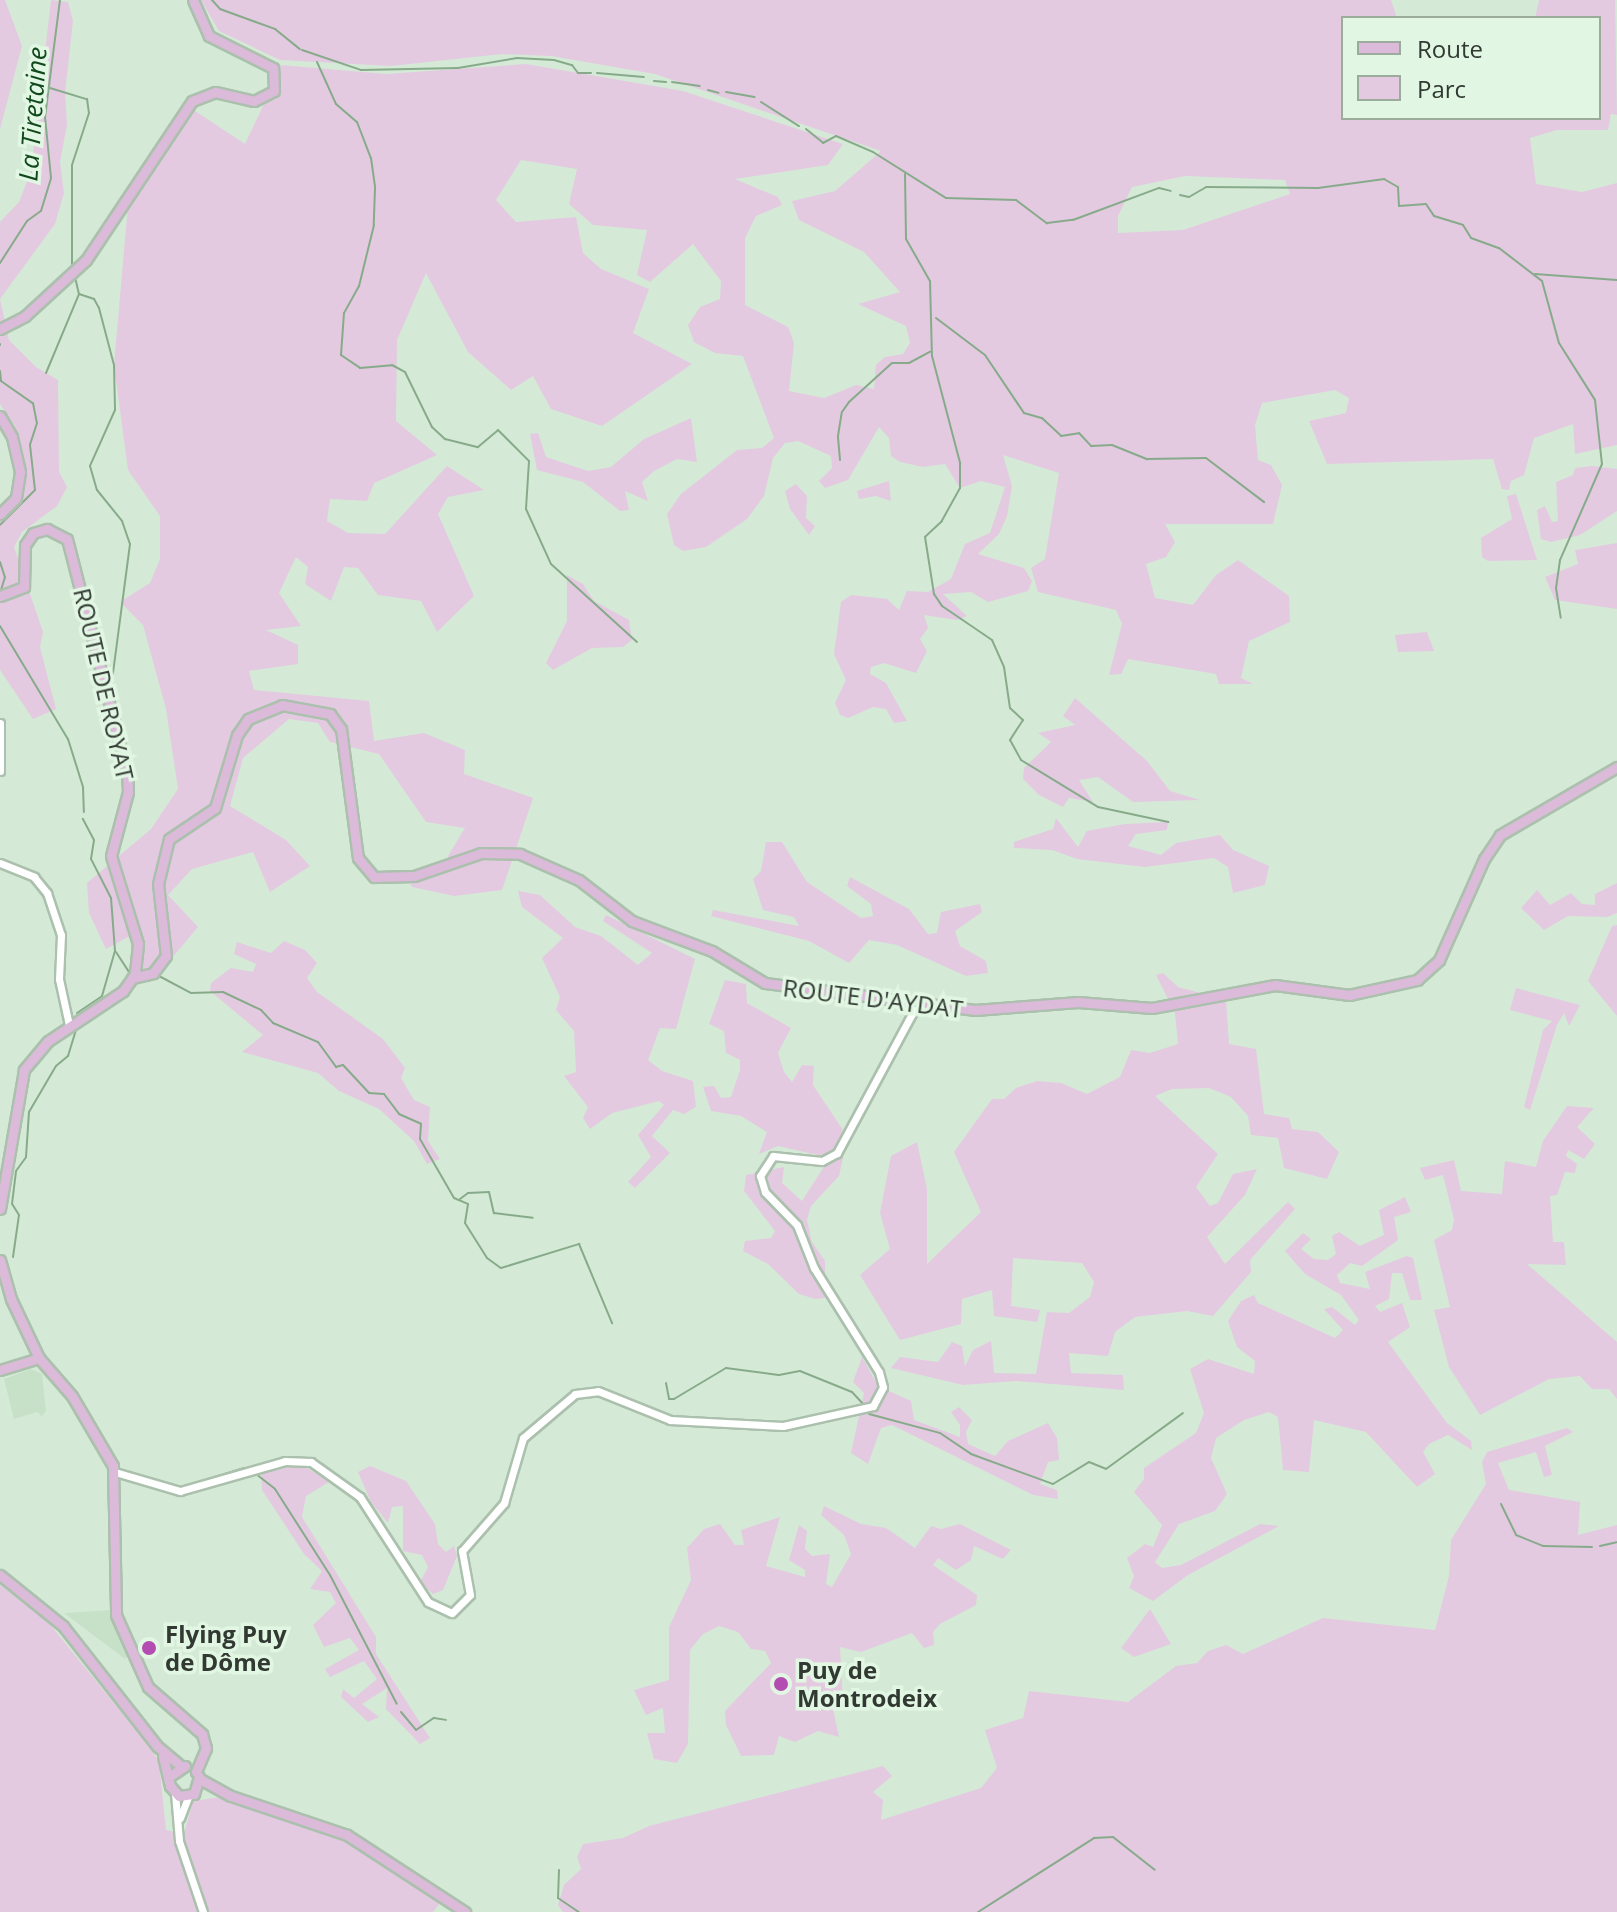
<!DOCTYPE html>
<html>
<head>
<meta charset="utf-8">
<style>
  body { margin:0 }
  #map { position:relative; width:1617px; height:1912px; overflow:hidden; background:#d5ead6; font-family:"Open Sans",sans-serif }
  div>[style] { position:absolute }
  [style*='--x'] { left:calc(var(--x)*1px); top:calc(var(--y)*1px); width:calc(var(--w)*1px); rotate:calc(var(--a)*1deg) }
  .built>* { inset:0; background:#c6e1c8 }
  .green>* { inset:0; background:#e3cae1 }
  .stream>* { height:2px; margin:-1px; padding:0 1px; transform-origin:1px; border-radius:1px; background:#87ab8a }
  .roads { filter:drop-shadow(2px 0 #abc0ad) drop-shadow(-2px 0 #abc0ad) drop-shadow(0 2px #abc0ad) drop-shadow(0 -2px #abc0ad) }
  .minor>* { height:7px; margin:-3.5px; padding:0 3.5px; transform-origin:3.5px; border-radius:3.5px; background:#fff }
  .major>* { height:9px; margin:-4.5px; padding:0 4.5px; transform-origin:4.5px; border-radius:4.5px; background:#dcbada }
  .dots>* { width:22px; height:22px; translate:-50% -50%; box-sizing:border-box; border:4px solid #e2f7e3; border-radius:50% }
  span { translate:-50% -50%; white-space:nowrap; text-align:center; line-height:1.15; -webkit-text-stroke:7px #e2f7e3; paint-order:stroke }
  .street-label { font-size:24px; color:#313932 }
  .poi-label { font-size:24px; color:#313932; font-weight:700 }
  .left { translate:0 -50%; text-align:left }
  .water-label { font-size:26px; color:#11481c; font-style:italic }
  .legend { position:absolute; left:1341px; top:16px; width:260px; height:104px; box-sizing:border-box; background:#e2f7e3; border:2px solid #9bab9c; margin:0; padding:10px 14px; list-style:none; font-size:24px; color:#313932 }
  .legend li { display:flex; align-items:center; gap:16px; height:40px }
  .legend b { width:40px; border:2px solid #9bab9c }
</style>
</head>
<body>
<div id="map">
  <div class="built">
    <i style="clip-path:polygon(31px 1369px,42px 1374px,46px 1411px,42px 1416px,37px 1412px,14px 1419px,4px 1379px)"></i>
    <i style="clip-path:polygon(111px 1610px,128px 1655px,125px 1659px,64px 1613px)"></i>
  </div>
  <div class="green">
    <i style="clip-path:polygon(0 0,5px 0,22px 46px,0 129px)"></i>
    <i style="clip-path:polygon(51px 0,68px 2px,73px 21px,65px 93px,67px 125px,60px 162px,64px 193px,55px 224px,0 299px,9px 340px,36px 367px,58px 380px,59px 472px,67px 487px,57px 506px,22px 532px,14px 547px,43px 632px,40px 647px,56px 709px,33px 719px,0 670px,0 507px,17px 504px,25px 477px,15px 426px,0 404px,0 222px,19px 202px,31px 171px)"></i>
    <i style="clip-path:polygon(evenodd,201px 0,1391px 0,1397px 18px,1343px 18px,1343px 118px,1599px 118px,1599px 18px,1535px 18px,1539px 0,1615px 0,1617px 115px,1611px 114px,1608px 130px,1557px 130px,1530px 138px,1536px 184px,1582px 192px,1617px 183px,1617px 445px,1575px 454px,1573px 424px,1534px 438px,1524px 475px,1511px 481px,1509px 490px,1502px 489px,1493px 459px,1327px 464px,1309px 421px,1346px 413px,1349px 398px,1335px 390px,1262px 403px,1255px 425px,1258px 460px,1271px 465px,1282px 485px,1273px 524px,1165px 524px,1175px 542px,1166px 557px,1146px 564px,1155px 598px,1193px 605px,1216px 575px,1238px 560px,1289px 596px,1290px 622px,1249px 641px,1241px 678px,1253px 684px,1219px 684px,1216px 674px,1128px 659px,1121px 674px,1109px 675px,1122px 624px,1116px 610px,1038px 592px,1031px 568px,1045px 559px,1059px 473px,1003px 455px,1012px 486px,1007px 516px,999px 534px,978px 554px,1024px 568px,1032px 581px,1028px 591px,988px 602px,971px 592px,943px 594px,967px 616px,957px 620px,924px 615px,928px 628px,920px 639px,927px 651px,916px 673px,884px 663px,871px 667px,870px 674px,886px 683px,907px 721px,894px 723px,886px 709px,873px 707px,848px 718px,840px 715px,835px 703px,846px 680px,834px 654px,841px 602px,851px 595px,887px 599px,899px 610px,907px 591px,928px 592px,951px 579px,965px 544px,990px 533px,1005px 487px,981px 481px,960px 488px,945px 464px,923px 467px,900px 462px,891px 456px,889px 438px,879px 427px,848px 480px,825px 488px,819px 481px,832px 468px,831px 456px,798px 441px,785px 443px,773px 458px,764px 496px,747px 519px,706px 547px,683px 551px,674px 545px,667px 514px,681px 494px,737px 450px,762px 448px,774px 438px,743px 356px,715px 353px,694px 342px,688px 325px,700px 307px,720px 299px,721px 281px,693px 244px,650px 282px,637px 275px,647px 230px,593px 225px,569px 204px,577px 169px,521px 160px,496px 200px,516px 222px,576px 217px,583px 253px,601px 269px,649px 289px,633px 333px,692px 364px,602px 426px,551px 409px,533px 376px,511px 390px,468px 352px,426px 273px,397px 340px,396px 421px,437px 455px,374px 483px,367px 501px,330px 499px,327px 521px,348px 533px,385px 534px,447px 466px,484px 490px,448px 497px,438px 514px,474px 596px,437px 632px,421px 601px,378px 595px,358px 568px,344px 567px,331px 601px,305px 584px,308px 567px,296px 557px,279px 593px,301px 626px,266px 630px,298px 645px,298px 664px,249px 671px,254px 690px,369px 701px,374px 741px,424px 733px,465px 750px,464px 774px,533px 798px,502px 890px,454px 896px,412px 887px,409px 881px,449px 867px,448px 856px,465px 828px,426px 822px,379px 754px,330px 742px,318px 723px,289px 719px,243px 758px,230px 806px,286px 840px,310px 866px,270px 892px,253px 852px,192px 869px,168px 895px,198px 927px,167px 964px,141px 974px,134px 969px,130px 936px,106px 949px,89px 913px,87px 883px,151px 829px,178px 789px,166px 709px,143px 625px,120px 602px,150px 583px,160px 559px,160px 516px,128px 470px,114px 365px,128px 205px,192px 109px,245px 144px,263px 106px,277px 90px,280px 65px,386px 74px,526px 64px,683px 91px,843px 144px,828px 165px,735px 179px,778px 197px,782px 205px,756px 216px,745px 238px,745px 305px,788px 327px,794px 343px,789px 391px,824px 398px,856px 385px,874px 389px,876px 365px,885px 357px,903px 354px,910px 343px,906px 326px,858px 304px,900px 292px,864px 252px,799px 220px,792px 201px,835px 191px,881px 151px,655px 74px,551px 56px,502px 54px,391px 66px,280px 60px,219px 31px,201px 0,1185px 176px,1285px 180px,1290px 194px,1183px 230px,1118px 233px,1118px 216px,1132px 187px,1185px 176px)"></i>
    <i style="clip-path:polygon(691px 418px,697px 462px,677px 459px,654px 471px,642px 482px,648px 501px,625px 491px,629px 510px,620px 511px,583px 482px,537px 470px,530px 434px,538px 433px,546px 457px,588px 471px,611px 467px,644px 439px)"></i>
    <i style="clip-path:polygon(1592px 466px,1617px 469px,1617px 511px,1580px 535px,1551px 542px,1541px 539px,1537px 510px,1545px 506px,1552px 522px,1558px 521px,1556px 482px,1573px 475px,1575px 468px)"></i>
    <i style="clip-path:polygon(889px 481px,891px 501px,876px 496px,859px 499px,857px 491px)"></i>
    <i style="clip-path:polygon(796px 484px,807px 496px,806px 518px,815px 526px,809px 535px,790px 509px,785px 491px)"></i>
    <i style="clip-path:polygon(1516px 494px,1537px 560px,1488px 561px,1482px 557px,1481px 538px,1512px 519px,1507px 496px)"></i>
    <i style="clip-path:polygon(1617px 543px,1617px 609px,1555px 600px,1545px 577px,1578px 564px,1575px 550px)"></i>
    <i style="clip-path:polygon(567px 575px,583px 584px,594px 601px,629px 620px,632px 640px,623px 647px,592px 648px,553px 670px,546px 663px,567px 621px)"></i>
    <i style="clip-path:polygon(1427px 632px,1434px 651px,1398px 652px,1395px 635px)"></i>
    <i style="clip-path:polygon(1075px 698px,1147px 761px,1170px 791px,1200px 800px,1133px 802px,1098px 777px,1079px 780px,1093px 802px,1069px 798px,1063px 807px,1039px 795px,1023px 779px,1024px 768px,1051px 742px,1038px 733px,1075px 725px,1063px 716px)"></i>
    <i style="clip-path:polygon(1056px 818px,1078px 847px,1087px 831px,1125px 824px,1168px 822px,1167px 830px,1136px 834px,1128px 846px,1161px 855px,1176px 843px,1220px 835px,1233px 850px,1269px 866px,1265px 885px,1233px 893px,1228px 867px,1214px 858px,1145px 867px,1077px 859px,1052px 850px,1014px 848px,1014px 842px,1053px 829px)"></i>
    <i style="clip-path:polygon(766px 842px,782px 842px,807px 882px,861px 918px,873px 916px,871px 904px,847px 886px,850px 877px,909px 909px,928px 934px,937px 933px,941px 912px,980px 904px,982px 912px,955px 931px,960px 946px,986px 961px,988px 973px,966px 976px,897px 945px,869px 940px,849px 963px,809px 941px,711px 916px,713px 910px,799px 926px,794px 917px,763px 910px,753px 879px,761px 871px)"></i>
    <i style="clip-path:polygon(1617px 883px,1617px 913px,1607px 917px,1568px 916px,1544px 930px,1521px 908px,1537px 890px,1550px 905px,1571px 893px,1582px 904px,1595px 905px,1595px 894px)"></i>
    <i style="clip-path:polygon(518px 891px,540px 895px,575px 927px,601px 936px,638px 965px,652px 953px,603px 921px,606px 915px,695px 959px,676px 1029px,660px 1028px,648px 1060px,662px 1071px,693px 1081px,696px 1107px,684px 1114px,673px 1110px,652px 1136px,670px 1153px,635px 1188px,628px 1182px,651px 1157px,638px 1135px,664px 1105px,659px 1101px,612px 1113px,590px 1129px,583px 1118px,588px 1107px,564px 1076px,576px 1072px,574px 1031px,556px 1010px,560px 997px,542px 958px,563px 938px,522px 907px)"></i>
    <i style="clip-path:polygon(1617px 925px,1617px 1016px,1588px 981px,1612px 926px)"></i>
    <i style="clip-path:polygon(284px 941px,305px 950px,317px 963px,307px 978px,317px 992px,383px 1039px,405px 1068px,401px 1078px,414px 1100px,430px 1107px,428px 1141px,440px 1159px,427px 1164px,414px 1141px,379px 1109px,339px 1091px,318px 1073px,242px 1052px,263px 1035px,210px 991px,211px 983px,231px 968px,253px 972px,256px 964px,234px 954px,237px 942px,271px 953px)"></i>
    <i style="clip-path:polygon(1163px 973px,1178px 987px,1226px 1000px,1229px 1044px,1256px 1049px,1264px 1114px,1289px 1118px,1292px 1129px,1318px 1132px,1339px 1152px,1327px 1179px,1284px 1168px,1278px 1138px,1251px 1135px,1248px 1116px,1231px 1097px,1209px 1088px,1172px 1089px,1155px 1096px,1218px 1154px,1196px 1187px,1210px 1206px,1218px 1203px,1233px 1174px,1257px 1169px,1245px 1195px,1207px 1237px,1225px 1264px,1288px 1202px,1295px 1209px,1250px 1260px,1251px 1272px,1213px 1316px,1187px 1311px,1135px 1317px,1115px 1332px,1108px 1356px,1069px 1353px,1071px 1373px,1123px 1375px,1124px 1390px,1016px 1381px,963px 1385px,891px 1368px,900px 1357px,938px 1362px,952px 1342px,962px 1346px,965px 1366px,973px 1350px,991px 1341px,994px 1373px,1036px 1374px,1047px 1312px,1069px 1313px,1090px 1297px,1094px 1282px,1082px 1263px,1013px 1258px,1011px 1306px,1040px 1310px,1037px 1322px,994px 1316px,992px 1290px,962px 1299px,961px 1324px,900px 1340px,860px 1275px,890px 1249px,880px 1213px,891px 1156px,917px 1142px,927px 1189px,927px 1264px,981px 1212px,954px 1152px,992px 1099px,1004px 1099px,1016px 1088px,1037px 1081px,1061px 1083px,1087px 1094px,1120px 1077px,1131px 1050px,1150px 1053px,1178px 1044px,1175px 1013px,1156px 975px)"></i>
    <i style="clip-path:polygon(725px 980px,746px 984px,747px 1003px,791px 1028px,778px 1053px,784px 1072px,792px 1082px,802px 1065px,814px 1066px,813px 1085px,843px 1130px,835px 1148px,822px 1156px,778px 1146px,759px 1154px,767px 1132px,741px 1116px,711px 1111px,703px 1087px,714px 1086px,721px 1098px,731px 1097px,740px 1070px,740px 1060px,726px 1053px,724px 1031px,709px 1024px)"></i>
    <i style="clip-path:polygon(1516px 988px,1580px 1005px,1569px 1026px,1564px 1013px,1557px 1025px,1530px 1110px,1524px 1107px,1543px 1030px,1552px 1021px,1510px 1010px)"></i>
    <i style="clip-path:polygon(1567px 1106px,1594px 1108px,1577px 1127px,1595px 1144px,1584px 1159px,1568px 1150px,1566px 1156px,1577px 1164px,1575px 1173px,1565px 1172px,1557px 1195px,1550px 1196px,1553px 1242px,1564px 1242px,1566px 1265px,1527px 1264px,1617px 1342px,1617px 1399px,1609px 1389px,1592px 1389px,1580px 1376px,1549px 1379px,1480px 1415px,1449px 1367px,1434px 1310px,1450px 1307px,1434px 1240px,1452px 1230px,1454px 1219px,1443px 1175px,1425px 1180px,1420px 1168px,1454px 1160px,1461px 1191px,1502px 1194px,1505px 1161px,1536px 1167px,1543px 1141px)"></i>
    <i style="clip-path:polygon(844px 1153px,839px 1176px,811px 1206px,807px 1220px,812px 1242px,825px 1261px,825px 1298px,815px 1299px,799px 1294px,768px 1264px,743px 1251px,745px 1241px,771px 1238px,775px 1231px,744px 1191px,746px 1175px,784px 1167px,782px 1183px,802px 1201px,825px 1165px)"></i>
    <i style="clip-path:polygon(1405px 1197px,1411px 1212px,1394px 1217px,1398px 1240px,1362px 1266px,1350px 1263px,1337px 1275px,1340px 1283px,1370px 1289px,1365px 1272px,1407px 1256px,1413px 1258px,1422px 1300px,1410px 1300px,1402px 1273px,1392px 1273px,1389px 1299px,1375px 1306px,1380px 1312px,1402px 1303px,1410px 1327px,1388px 1342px,1447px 1423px,1471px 1441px,1472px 1450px,1448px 1435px,1429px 1444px,1423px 1452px,1435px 1474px,1417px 1487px,1366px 1432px,1314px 1420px,1309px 1472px,1283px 1470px,1278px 1417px,1269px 1412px,1244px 1420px,1216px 1438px,1211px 1458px,1227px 1494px,1215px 1511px,1179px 1524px,1155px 1562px,1162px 1568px,1181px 1565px,1260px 1524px,1279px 1526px,1188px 1575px,1153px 1601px,1129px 1588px,1134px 1576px,1127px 1558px,1145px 1544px,1153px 1547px,1162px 1525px,1134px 1492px,1144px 1479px,1144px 1468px,1196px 1433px,1204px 1413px,1190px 1369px,1208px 1359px,1254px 1374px,1255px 1361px,1237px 1347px,1228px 1321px,1241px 1301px,1254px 1295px,1258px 1303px,1335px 1338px,1343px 1330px,1324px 1309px,1332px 1307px,1355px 1325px,1359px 1320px,1341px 1295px,1305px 1274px,1285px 1251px,1303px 1233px,1311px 1239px,1301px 1249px,1314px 1259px,1328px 1260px,1336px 1254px,1332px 1236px,1339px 1232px,1360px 1246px,1384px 1235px,1379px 1210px)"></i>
    <i style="clip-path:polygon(862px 1357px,878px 1386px,911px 1401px,914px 1420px,960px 1437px,960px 1425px,951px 1412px,959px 1407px,972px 1420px,966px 1432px,968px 1444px,995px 1456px,1008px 1441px,1048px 1423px,1057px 1438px,1059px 1460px,1048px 1462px,1040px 1484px,1057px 1490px,1058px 1499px,1033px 1495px,892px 1425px,881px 1428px,868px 1464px,851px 1453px,864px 1393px,853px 1382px)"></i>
    <i style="clip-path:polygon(1567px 1428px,1573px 1432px,1545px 1446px,1552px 1475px,1544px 1477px,1536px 1452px,1498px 1463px,1509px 1490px,1580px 1502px,1578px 1535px,1617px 1525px,1617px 1912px,563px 1912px,558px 1905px,564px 1885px,581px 1869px,577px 1857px,583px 1844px,623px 1838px,649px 1826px,883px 1766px,892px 1776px,873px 1792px,883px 1800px,881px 1820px,981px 1788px,997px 1768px,985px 1730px,1023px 1718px,1029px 1691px,1128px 1702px,1176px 1666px,1197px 1663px,1208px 1651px,1226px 1645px,1243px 1654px,1323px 1618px,1435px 1630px,1449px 1576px,1451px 1540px,1486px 1484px,1482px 1462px,1487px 1452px)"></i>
    <i style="clip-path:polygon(301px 1464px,329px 1482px,306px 1496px,302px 1517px,376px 1637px,376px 1654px,430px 1738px,420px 1744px,386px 1709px,387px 1688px,362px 1704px,379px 1717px,368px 1722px,341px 1697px,343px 1689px,354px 1698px,377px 1679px,364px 1661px,330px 1677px,325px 1669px,359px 1650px,350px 1638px,324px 1647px,313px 1625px,336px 1603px,330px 1592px,310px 1589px,322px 1571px,304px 1554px,262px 1490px,261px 1474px)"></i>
    <i style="clip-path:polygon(370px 1466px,406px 1481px,435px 1524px,438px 1544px,446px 1552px,454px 1546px,457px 1556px,443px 1590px,433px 1594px,420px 1582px,428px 1567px,422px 1555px,403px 1551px,403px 1506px,392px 1507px,388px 1523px,371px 1502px,358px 1472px)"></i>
    <i style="clip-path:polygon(824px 1506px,861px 1524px,886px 1528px,915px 1548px,931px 1526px,941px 1529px,960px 1524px,1011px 1550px,1003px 1559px,974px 1546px,971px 1560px,956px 1570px,938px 1558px,933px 1565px,977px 1595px,976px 1605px,940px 1624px,933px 1632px,934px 1645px,924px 1648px,912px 1633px,861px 1652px,840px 1647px,843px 1701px,836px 1701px,833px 1709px,839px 1737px,818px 1731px,795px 1742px,779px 1736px,774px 1755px,741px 1756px,726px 1725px,725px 1711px,771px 1663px,765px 1651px,751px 1649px,738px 1632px,719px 1626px,703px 1634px,690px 1650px,688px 1744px,677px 1763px,654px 1759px,647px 1733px,665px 1733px,663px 1708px,646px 1715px,634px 1690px,669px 1680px,669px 1627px,691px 1580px,687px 1548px,704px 1529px,720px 1524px,735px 1545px,744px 1545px,741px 1530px,780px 1517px,766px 1566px,805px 1577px,805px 1570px,789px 1560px,799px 1525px,807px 1531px,805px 1549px,812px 1556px,830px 1554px,826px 1584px,832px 1587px,851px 1554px,844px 1535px,821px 1515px)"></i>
    <i style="clip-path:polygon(0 1585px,48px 1622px,152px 1750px,159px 1762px,166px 1830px,184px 1834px,193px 1801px,221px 1797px,349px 1839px,440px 1903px,433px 1912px,0 1912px)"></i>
    <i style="clip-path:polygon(1150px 1609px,1171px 1644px,1134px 1657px,1121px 1648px)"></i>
  </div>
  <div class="stream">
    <i style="--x:212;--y:0;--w:12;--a:48"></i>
    <i style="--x:220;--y:9;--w:59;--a:20"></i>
    <i style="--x:275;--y:29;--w:32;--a:39"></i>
    <i style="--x:302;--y:50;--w:62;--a:18.7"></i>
    <i style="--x:361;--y:70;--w:97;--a:-1.2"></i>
    <i style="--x:458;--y:68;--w:60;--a:-9.6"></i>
    <i style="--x:517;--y:58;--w:37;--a:3"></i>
    <i style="--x:554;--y:60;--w:19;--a:16"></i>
    <i style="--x:572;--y:65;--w:10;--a:53"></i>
    <i style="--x:578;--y:73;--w:13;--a:0"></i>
    <i style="--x:317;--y:62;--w:46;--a:65.7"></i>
    <i style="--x:336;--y:104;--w:28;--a:41"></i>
    <i style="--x:357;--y:122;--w:39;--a:69"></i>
    <i style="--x:371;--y:158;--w:30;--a:82"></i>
    <i style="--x:375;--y:188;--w:37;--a:92"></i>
    <i style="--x:374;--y:225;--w:63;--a:103.8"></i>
    <i style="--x:359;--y:286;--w:31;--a:119"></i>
    <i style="--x:344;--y:313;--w:42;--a:94.1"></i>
    <i style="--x:341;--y:355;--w:23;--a:34"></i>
    <i style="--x:360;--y:368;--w:32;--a:-5"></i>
    <i style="--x:392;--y:365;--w:15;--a:28"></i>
    <i style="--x:405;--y:372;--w:61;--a:63.9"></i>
    <i style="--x:432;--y:427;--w:18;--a:43"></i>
    <i style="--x:445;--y:439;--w:34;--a:14"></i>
    <i style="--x:478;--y:447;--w:26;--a:-40"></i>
    <i style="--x:498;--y:430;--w:44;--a:45"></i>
    <i style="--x:529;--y:461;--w:48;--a:93.6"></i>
    <i style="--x:526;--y:509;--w:60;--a:65.6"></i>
    <i style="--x:551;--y:564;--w:116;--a:42.2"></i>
    <i style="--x:597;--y:73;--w:47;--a:4.9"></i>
    <i style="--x:654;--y:81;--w:12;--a:5"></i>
    <i style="--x:672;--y:82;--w:28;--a:8"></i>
    <i style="--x:50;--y:88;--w:39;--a:17"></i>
    <i style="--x:87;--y:99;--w:14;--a:82"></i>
    <i style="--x:89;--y:113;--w:55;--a:108.1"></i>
    <i style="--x:72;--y:165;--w:101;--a:90"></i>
    <i style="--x:708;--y:90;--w:11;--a:15"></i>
    <i style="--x:726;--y:92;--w:29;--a:10"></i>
    <i style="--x:761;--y:102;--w:45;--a:32.3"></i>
    <i style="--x:806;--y:129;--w:22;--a:39"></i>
    <i style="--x:823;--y:143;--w:15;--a:-28"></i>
    <i style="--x:836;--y:136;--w:40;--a:23.4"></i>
    <i style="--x:873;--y:152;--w:86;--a:32.2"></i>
    <i style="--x:946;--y:198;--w:70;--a:1.6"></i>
    <i style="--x:1016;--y:200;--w:39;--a:37"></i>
    <i style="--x:1047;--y:223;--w:26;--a:-7"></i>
    <i style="--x:1073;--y:220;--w:92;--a:-20.4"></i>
    <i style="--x:1159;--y:188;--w:12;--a:14"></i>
    <i style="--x:905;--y:174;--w:65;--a:89.1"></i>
    <i style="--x:906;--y:239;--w:48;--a:60.3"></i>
    <i style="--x:930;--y:281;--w:75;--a:88.5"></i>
    <i style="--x:932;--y:356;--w:111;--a:75.3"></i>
    <i style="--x:960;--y:463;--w:25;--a:90"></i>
    <i style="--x:960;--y:488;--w:38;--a:119"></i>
    <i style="--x:942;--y:521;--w:23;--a:137"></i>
    <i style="--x:925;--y:537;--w:58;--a:81"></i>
    <i style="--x:934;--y:594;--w:14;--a:56"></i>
    <i style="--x:942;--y:606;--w:60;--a:34.2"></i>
    <i style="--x:992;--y:640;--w:30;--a:66"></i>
    <i style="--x:1004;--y:667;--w:41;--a:81.7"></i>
    <i style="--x:1010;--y:708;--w:18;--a:43"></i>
    <i style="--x:1023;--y:720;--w:24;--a:123"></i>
    <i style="--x:1010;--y:740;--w:23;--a:61"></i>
    <i style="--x:1021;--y:760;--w:90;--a:31.4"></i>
    <i style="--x:1098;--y:807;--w:72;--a:12.1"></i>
    <i style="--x:1180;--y:195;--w:9;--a:13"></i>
    <i style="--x:1189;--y:197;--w:20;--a:-30"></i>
    <i style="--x:1206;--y:187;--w:112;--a:0.5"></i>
    <i style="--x:1318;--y:188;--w:67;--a:-7.8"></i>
    <i style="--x:1384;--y:179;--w:16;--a:30"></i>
    <i style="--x:1398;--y:187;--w:19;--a:87"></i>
    <i style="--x:1399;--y:206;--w:27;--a:-4"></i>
    <i style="--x:1426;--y:204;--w:14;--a:56"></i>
    <i style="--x:1434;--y:216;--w:30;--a:17"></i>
    <i style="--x:1463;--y:225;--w:15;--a:58"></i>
    <i style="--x:1471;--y:238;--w:30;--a:20"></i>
    <i style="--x:1499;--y:248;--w:54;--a:37.5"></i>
    <i style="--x:1542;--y:281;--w:64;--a:74.7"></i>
    <i style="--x:1559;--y:343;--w:67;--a:57.7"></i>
    <i style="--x:1595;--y:400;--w:64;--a:83.8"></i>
    <i style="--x:1602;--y:464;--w:105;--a:113.6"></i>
    <i style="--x:1560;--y:560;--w:28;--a:98"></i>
    <i style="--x:1556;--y:588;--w:30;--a:81"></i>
    <i style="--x:0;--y:263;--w:50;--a:-57.3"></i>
    <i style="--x:27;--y:221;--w:17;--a:-36"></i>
    <i style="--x:41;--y:211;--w:34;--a:-73"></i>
    <i style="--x:51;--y:178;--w:61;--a:-95.6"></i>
    <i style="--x:45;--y:117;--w:118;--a:-82.7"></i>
    <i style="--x:1535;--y:274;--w:82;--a:4.2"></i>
    <i style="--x:75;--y:277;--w:17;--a:77"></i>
    <i style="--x:79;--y:294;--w:16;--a:18"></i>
    <i style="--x:94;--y:299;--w:10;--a:61"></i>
    <i style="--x:99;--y:308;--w:59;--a:75.3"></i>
    <i style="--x:114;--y:365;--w:45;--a:88.7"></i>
    <i style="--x:115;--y:410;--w:61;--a:114.1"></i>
    <i style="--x:90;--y:466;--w:25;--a:74"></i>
    <i style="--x:97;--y:490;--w:40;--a:51"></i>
    <i style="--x:122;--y:521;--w:24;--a:71"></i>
    <i style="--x:130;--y:544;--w:131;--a:97.5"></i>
    <i style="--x:936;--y:318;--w:61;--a:37.1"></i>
    <i style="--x:985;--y:355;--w:70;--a:56.1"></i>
    <i style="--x:1024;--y:413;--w:19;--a:16"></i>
    <i style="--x:1042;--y:418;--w:26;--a:43"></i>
    <i style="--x:1061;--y:436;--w:18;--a:-9"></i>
    <i style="--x:1079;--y:433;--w:18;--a:47"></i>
    <i style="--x:1091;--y:446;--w:21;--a:-3"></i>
    <i style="--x:1112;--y:445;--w:38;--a:22"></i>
    <i style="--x:1147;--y:459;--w:59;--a:-1"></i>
    <i style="--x:1206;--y:458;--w:73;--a:37.2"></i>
    <i style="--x:0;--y:344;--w:1;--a:90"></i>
    <i style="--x:0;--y:371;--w:10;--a:84"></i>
    <i style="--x:1;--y:381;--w:39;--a:35"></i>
    <i style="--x:33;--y:403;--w:20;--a:79"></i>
    <i style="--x:37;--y:423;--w:23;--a:108"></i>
    <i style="--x:30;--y:445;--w:45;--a:83.7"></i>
    <i style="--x:35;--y:490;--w:49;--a:135"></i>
    <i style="--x:46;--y:373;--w:86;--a:-67.3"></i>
    <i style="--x:840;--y:460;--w:24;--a:-95"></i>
    <i style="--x:838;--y:436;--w:24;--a:-81"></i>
    <i style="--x:842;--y:412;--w:12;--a:-55"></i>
    <i style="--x:849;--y:402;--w:58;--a:-42.2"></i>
    <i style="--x:892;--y:363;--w:17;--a:0"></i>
    <i style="--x:909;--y:363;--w:24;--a:-28"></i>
    <i style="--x:0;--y:562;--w:16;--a:72"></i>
    <i style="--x:5;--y:577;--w:17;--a:107"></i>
    <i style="--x:0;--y:626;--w:132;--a:59"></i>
    <i style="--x:68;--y:739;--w:50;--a:72.6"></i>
    <i style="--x:83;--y:787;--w:25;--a:88"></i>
    <i style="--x:116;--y:952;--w:24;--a:57"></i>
    <i style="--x:148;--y:981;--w:12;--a:-24"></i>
    <i style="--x:159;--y:976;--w:36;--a:28"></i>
    <i style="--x:191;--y:993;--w:32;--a:-2"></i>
    <i style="--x:223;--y:992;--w:42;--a:25.3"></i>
    <i style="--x:261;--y:1010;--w:18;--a:47"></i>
    <i style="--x:273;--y:1023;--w:49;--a:22.9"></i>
    <i style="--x:318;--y:1042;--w:31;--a:54"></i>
    <i style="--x:336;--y:1067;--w:7;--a:-16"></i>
    <i style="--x:343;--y:1065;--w:38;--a:47"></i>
    <i style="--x:369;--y:1093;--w:15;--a:4"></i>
    <i style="--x:384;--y:1094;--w:25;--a:53"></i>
    <i style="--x:399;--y:1114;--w:24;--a:24"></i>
    <i style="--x:421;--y:1124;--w:15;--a:94"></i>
    <i style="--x:420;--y:1139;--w:68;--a:60"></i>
    <i style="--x:454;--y:1198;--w:15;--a:23"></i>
    <i style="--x:468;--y:1204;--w:19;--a:99"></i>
    <i style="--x:465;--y:1223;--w:41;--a:57.8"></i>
    <i style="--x:487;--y:1258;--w:17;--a:36"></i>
    <i style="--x:501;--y:1268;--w:82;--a:-17.1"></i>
    <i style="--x:579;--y:1244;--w:86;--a:67.3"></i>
    <i style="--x:77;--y:1013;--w:30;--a:-34"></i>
    <i style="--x:102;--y:996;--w:47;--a:-73.9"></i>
    <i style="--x:115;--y:951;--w:53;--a:-94.3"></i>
    <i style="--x:111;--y:898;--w:44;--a:-117.1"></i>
    <i style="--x:91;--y:859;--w:19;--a:-81"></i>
    <i style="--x:94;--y:840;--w:24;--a:-118"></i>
    <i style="--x:460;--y:1199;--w:10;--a:-37"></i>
    <i style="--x:468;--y:1193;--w:21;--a:-3"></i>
    <i style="--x:489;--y:1192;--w:22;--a:77"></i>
    <i style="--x:494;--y:1213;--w:39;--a:7"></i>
    <i style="--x:13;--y:1257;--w:42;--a:-81.9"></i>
    <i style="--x:19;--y:1215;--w:13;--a:-122"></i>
    <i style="--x:12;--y:1204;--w:33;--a:-83"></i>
    <i style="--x:16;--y:1171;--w:17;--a:-54"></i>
    <i style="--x:26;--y:1157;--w:45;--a:-86.2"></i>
    <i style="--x:29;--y:1112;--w:53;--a:-59.6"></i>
    <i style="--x:56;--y:1066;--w:16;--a:-40"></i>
    <i style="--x:68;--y:1056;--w:31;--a:-73"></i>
    <i style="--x:666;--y:1383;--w:16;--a:79"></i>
    <i style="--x:669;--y:1399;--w:5;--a:0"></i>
    <i style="--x:674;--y:1399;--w:61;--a:-30.8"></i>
    <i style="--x:726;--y:1368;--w:53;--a:7.5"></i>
    <i style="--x:779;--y:1375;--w:21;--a:-11"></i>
    <i style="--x:800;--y:1371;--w:56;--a:22"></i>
    <i style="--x:852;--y:1392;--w:16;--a:47"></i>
    <i style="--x:869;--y:1414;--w:73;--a:15"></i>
    <i style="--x:940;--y:1433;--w:37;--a:34"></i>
    <i style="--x:971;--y:1454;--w:87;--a:20.1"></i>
    <i style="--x:1053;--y:1484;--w:42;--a:-31.4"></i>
    <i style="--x:1089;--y:1462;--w:18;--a:22"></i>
    <i style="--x:1106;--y:1469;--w:95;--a:-36"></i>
    <i style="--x:256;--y:1474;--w:24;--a:38"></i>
    <i style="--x:275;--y:1489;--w:102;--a:57.4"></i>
    <i style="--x:330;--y:1575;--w:145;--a:62.6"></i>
    <i style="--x:202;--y:1481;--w:44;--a:-17.2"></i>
    <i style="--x:1501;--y:1504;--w:34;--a:64"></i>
    <i style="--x:1516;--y:1535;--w:29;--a:22"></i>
    <i style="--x:1543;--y:1546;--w:49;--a:1.2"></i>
    <i style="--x:1600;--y:1546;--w:17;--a:-13"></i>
    <i style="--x:401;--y:1712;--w:23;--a:50"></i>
    <i style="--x:416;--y:1730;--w:22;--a:-34"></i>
    <i style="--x:434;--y:1718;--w:12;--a:9"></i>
    <i style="--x:559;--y:1870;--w:28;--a:92"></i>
    <i style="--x:558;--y:1898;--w:25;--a:34"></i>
    <i style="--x:978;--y:1912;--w:138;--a:-32.5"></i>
    <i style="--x:1094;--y:1838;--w:19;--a:-3"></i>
    <i style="--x:1113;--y:1837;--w:53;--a:38.2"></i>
  </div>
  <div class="roads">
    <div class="minor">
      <i style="--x:0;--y:723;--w:48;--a:90"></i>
      <i style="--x:0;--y:863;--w:37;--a:22"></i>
      <i style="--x:34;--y:877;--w:21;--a:51"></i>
      <i style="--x:47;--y:893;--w:44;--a:71.6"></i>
      <i style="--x:61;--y:935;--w:44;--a:92.6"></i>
      <i style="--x:59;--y:979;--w:47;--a:77.7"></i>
      <i style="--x:115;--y:1472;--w:68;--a:16.3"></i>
      <i style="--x:180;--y:1491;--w:109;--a:-15.9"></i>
      <i style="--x:285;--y:1461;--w:26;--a:2"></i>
      <i style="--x:311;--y:1462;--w:60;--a:35.5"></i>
      <i style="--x:360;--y:1497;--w:125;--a:57.1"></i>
      <i style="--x:428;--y:1602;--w:26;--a:25"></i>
      <i style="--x:452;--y:1613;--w:25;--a:-45"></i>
      <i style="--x:470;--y:1595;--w:45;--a:-100.3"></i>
      <i style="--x:462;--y:1551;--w:64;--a:-48.8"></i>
      <i style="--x:504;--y:1503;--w:68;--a:-73.7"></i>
      <i style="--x:523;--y:1438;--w:68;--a:-40.2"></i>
      <i style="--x:575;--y:1394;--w:23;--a:-7"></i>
      <i style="--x:598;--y:1391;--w:78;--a:21.9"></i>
      <i style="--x:670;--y:1420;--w:113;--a:3"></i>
      <i style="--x:783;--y:1426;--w:92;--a:-12.5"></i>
      <i style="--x:873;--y:1406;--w:21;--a:-62"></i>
      <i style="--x:883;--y:1387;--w:16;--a:-105"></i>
      <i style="--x:879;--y:1372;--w:123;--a:-122"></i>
      <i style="--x:814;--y:1268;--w:46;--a:-111.6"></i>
      <i style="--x:797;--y:1225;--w:46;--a:-134.1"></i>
      <i style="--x:765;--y:1192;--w:17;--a:-107"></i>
      <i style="--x:760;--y:1176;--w:24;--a:-57"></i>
      <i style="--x:773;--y:1156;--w:49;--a:5.8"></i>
      <i style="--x:822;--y:1161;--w:17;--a:-28"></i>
      <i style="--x:837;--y:1153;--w:173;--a:-61.7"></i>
      <i style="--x:175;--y:1793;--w:48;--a:85.2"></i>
      <i style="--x:179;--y:1841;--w:75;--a:71.3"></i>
      <i style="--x:180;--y:1818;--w:22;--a:-69"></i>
    </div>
    <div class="major">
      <i style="--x:0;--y:329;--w:28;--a:-27"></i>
      <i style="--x:25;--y:316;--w:83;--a:-42.6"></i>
      <i style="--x:86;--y:260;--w:191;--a:-56.3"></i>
      <i style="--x:192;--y:101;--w:25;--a:-21"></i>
      <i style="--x:215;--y:92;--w:40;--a:13"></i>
      <i style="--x:254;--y:101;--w:22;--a:-27"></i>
      <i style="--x:274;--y:91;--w:23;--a:-92"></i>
      <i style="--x:273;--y:68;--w:72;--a:-153.4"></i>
      <i style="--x:209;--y:36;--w:39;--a:-114"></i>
      <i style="--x:0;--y:416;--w:24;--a:60"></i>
      <i style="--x:12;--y:437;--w:36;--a:77"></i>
      <i style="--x:20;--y:472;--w:26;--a:99"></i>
      <i style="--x:16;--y:498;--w:23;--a:135"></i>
      <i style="--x:0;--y:596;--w:26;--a:-21"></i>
      <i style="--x:24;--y:587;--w:42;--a:-88.6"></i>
      <i style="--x:25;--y:545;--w:14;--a:-56"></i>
      <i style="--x:33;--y:533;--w:15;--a:-16"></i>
      <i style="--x:47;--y:529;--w:22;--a:27"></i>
      <i style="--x:67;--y:539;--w:241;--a:75.6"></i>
      <i style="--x:127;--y:772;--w:20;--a:87"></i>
      <i style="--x:128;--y:792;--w:66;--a:104.9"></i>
      <i style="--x:111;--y:856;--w:92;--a:72.9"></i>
      <i style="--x:138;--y:944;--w:30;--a:96"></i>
      <i style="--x:135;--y:974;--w:21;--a:125"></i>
      <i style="--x:123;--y:991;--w:90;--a:146.3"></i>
      <i style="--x:48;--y:1041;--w:38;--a:130"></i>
      <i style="--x:24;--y:1070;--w:141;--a:99.8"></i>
      <i style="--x:132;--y:978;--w:22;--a:-13"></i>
      <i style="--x:153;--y:973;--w:21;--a:-53"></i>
      <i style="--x:166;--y:956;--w:72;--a:-96.3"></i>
      <i style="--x:158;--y:884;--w:46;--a:-76.3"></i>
      <i style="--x:169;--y:839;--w:55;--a:-34"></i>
      <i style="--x:215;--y:808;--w:76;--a:-73.2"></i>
      <i style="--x:237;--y:735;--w:19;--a:-55"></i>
      <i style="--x:248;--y:719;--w:37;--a:-22"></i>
      <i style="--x:282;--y:705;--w:49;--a:10.6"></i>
      <i style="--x:330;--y:714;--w:19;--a:54"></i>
      <i style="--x:341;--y:729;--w:130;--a:82.5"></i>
      <i style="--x:358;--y:858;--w:25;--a:50"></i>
      <i style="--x:374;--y:877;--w:40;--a:-1.4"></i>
      <i style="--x:414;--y:876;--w:71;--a:-18.9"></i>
      <i style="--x:481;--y:853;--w:39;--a:1"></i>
      <i style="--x:520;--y:854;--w:64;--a:23.8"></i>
      <i style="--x:579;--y:880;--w:67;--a:37.7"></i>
      <i style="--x:632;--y:921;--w:85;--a:20.6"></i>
      <i style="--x:712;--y:951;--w:62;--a:31.1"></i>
      <i style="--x:765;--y:983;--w:212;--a:7.3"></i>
      <i style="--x:975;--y:1010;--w:103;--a:-4.4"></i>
      <i style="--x:1078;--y:1002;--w:74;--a:4.6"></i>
      <i style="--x:1152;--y:1008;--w:125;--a:-10.6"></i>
      <i style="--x:1275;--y:985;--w:75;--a:7.7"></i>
      <i style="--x:1349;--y:995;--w:70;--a:-12.4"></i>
      <i style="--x:1417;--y:980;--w:30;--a:-42"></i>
      <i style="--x:1439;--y:960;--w:111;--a:-66"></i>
      <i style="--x:1484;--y:859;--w:29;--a:-56"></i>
      <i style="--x:1500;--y:835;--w:135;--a:-30.2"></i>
      <i style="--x:0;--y:1260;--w:41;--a:74.2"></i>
      <i style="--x:11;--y:1299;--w:65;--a:64.6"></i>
      <i style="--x:39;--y:1358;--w:50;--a:49"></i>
      <i style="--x:72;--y:1396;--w:81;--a:59.6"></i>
      <i style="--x:113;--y:1466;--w:149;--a:88.8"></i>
      <i style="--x:116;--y:1615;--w:79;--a:66"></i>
      <i style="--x:148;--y:1687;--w:72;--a:41"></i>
      <i style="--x:202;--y:1734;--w:15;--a:74"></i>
      <i style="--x:206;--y:1748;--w:26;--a:113"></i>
      <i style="--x:0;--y:1370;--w:41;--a:-17.1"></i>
      <i style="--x:0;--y:1575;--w:81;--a:39"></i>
      <i style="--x:63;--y:1626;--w:152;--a:51.9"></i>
      <i style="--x:157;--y:1746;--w:33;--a:40"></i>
      <i style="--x:163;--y:1756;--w:31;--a:77"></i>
      <i style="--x:170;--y:1786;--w:13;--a:48"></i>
      <i style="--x:179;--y:1796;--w:15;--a:-8"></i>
      <i style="--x:194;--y:1794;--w:18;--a:-74"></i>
      <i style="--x:170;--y:1776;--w:18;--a:-34"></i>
      <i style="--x:200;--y:1779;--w:35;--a:29"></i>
      <i style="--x:231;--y:1796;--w:122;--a:18.6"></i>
      <i style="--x:347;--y:1835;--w:141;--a:33.1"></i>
    </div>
  </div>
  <div class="dots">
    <i style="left:149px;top:1648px;background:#b34db1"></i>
    <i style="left:781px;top:1684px;background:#b34db1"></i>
  </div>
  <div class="street-label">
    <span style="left:104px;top:684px;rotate:77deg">ROUTE DE ROYAT</span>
    <span style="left:873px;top:998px;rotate:7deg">ROUTE D'AYDAT</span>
  </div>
  <div class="poi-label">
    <span class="left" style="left:165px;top:1648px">Flying Puy<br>de Dôme</span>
    <span class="left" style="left:797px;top:1684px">Puy de<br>Montrodeix</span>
  </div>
  <div class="water-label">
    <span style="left:33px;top:114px;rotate:-86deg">La Tiretaine</span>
  </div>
  <ul class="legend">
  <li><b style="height:10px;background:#dcbada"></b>Route</li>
  <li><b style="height:22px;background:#e3cae1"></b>Parc</li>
  </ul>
</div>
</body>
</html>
